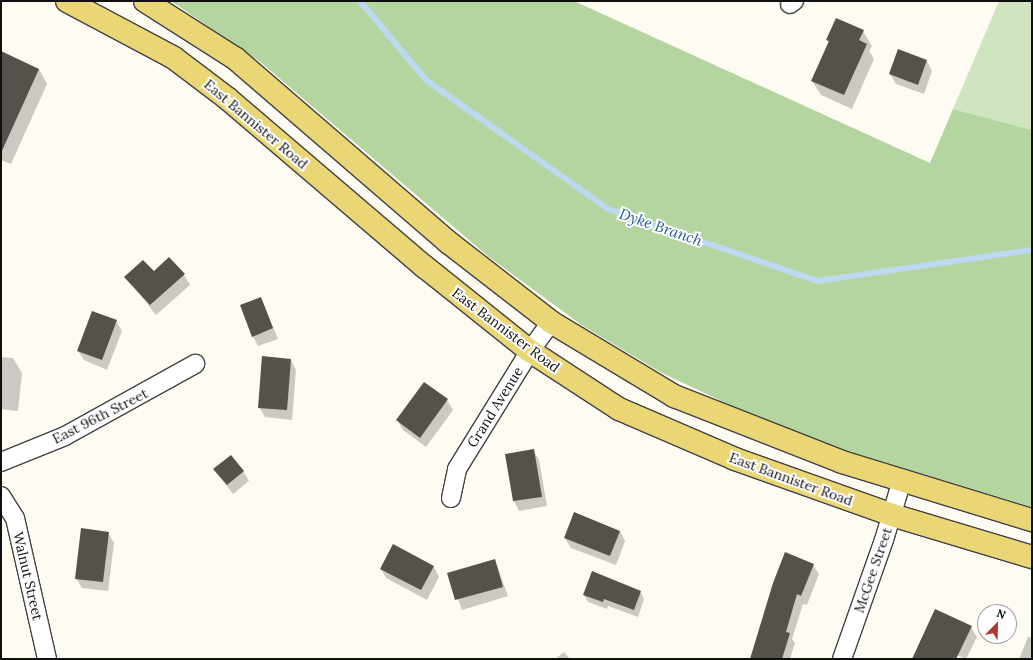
<!DOCTYPE html>
<html>
<head>
<meta charset="utf-8">
<style>
  body { margin:0 }
  #map { position:relative; width:1033px; height:660px; overflow:hidden; background:#fefcf2; font-family:Lora,serif }
  div>[style] { position:absolute }
  [style*='--x'] { left:calc(var(--x)*1px); top:calc(var(--y)*1px); width:calc(var(--w)*1px); rotate:calc(var(--a)*1deg) }
  .green>* { inset:0; background:#d0e5bf }
  .forest>* { inset:0; background:#b4d59f }
  .shadow>* { inset:0; background:#0003 }
  .stream>* { height:6px; margin:-3px; padding:0 3px; transform-origin:3px; border-radius:3px; background:#bcd9f0 }
  .building>* { inset:0; background:#57514c }
  .roads { filter:drop-shadow(1px 0 #424242) drop-shadow(-1px 0 #424242) drop-shadow(0 1px #424242) drop-shadow(0 -1px #424242) }
  .minor>* { height:18px; margin:-9px; padding:0 9px; transform-origin:9px; border-radius:9px; background:#fff }
  .primary>* { height:22px; margin:-11px; padding:0 11px; transform-origin:11px; border-radius:11px; background:#ebd675 }
  span { translate:-50% -50%; white-space:nowrap; text-align:center; line-height:1.15; -webkit-text-stroke:4px #fff; paint-order:stroke }
  .street-label { font-size:14px; color:#0f0f0f }
  .water-label { font-size:15px; color:#245c95; font-style:italic }
  .frame { position:absolute; inset:0; border:2px solid #0f0f0f; pointer-events:none }
  .north { position:absolute; left:977px; top:604px; width:40px; height:40px; box-sizing:border-box; background:#fff; border:1px solid #9f9f9f; border-radius:50%; rotate:23deg; font-size:11px; font-weight:700; line-height:16px; text-align:center; color:#0f0f0f }
  .north::after { content:''; display:block; margin:auto; width:14px; height:18px; background:#b23734; clip-path:polygon(50% 0,100% 100%,50% 72%,0 100%) }
</style>
</head>
<body>
<div id="map">
  <div class="green">
    <i style="clip-path:polygon(999px 1px,1032px 1px,1032px 130px,953px 109px)"></i>
  </div>
  <div class="forest">
    <i style="clip-path:polygon(171px 1px,574px 1px,930px 163px,953px 109px,1032px 130px,1032px 507px,831px 446px,732px 406px,660px 372px,583px 326px,489px 257px,259px 61px)"></i>
  </div>
  <div class="shadow">
    <i style="clip-path:polygon(863px 31px,872px 46px,869px 51px,874px 59px,852px 109px,821px 95px,812px 81px,829px 43px,827px 40px)"></i>
    <i style="clip-path:polygon(899px 51px,927px 61px,932px 71px,924px 94px,896px 84px,890px 74px)"></i>
    <i style="clip-path:polygon(1px 54px,39px 69px,47px 84px,11px 164px,1px 160px)"></i>
    <i style="clip-path:polygon(153px 273px,184px 275px,190px 285px,156px 315px,126px 277px)"></i>
    <i style="clip-path:polygon(261px 298px,278px 339px,258px 346px,253px 336px)"></i>
    <i style="clip-path:polygon(116px 321px,122px 331px,107px 370px,84px 360px,78px 351px)"></i>
    <i style="clip-path:polygon(1px 357px,13px 358px,22px 373px,18px 411px,1px 409px)"></i>
    <i style="clip-path:polygon(291px 360px,296px 370px,292px 420px,265px 417px,259px 407px)"></i>
    <i style="clip-path:polygon(447px 400px,453px 410px,426px 447px,403px 430px,397px 420px)"></i>
    <i style="clip-path:polygon(533px 450px,539px 460px,547px 506px,519px 511px,514px 501px)"></i>
    <i style="clip-path:polygon(214px 469px,243px 471px,249px 481px,233px 494px)"></i>
    <i style="clip-path:polygon(620px 531px,625px 541px,616px 565px,571px 548px,565px 538px)"></i>
    <i style="clip-path:polygon(108px 533px,114px 543px,108px 591px,82px 588px,76px 578px)"></i>
    <i style="clip-path:polygon(495px 560px,508px 596px,462px 610px,448px 573px)"></i>
    <i style="clip-path:polygon(813px 565px,819px 574px,807px 605px,803px 604px,792px 639px,795px 643px,790px 659px,753px 659px)"></i>
    <i style="clip-path:polygon(434px 567px,439px 577px,427px 600px,386px 578px,381px 569px)"></i>
    <i style="clip-path:polygon(640px 591px,644px 599px,638px 617px,608px 606px,607px 609px,588px 602px,584px 595px)"></i>
    <i style="clip-path:polygon(971px 627px,977px 637px,966px 659px,945px 650px,941px 659px,913px 659px)"></i>
    <i style="clip-path:polygon(1028px 637px,1032px 638px,1032px 659px,1019px 659px)"></i>
    <i style="clip-path:polygon(564px 652px,570px 659px,555px 659px)"></i>
  </div>
  <div class="stream">
    <i style="--x:360;--y:1;--w:103;--a:50.1"></i>
    <i style="--x:426;--y:80;--w:223;--a:35.3"></i>
    <i style="--x:608;--y:209;--w:221;--a:19"></i>
    <i style="--x:817;--y:281;--w:217;--a:-8.2"></i>
  </div>
  <div class="building">
    <i style="clip-path:polygon(836px 18px,864px 30px,859px 40px,867px 44px,844px 95px,811px 81px,829px 41px,826px 40px)"></i>
    <i style="clip-path:polygon(898px 49px,927px 60px,918px 85px,889px 74px)"></i>
    <i style="clip-path:polygon(1px 51px,39px 69px,1px 153px)"></i>
    <i style="clip-path:polygon(169px 257px,185px 274px,150px 305px,124px 277px,143px 260px,154px 271px)"></i>
    <i style="clip-path:polygon(261px 297px,273px 328px,252px 337px,240px 305px)"></i>
    <i style="clip-path:polygon(92px 311px,117px 320px,102px 360px,77px 351px)"></i>
    <i style="clip-path:polygon(262px 356px,291px 359px,287px 410px,258px 408px)"></i>
    <i style="clip-path:polygon(424px 382px,448px 399px,420px 438px,396px 420px)"></i>
    <i style="clip-path:polygon(534px 449px,542px 497px,513px 501px,505px 454px)"></i>
    <i style="clip-path:polygon(231px 455px,244px 471px,227px 485px,213px 469px)"></i>
    <i style="clip-path:polygon(574px 512px,620px 531px,610px 556px,564px 538px)"></i>
    <i style="clip-path:polygon(81px 528px,109px 532px,103px 582px,75px 579px)"></i>
    <i style="clip-path:polygon(393px 544px,434px 566px,421px 590px,380px 569px)"></i>
    <i style="clip-path:polygon(785px 552px,814px 564px,801px 596px,797px 594px,786px 632px,790px 633px,782px 659px,750px 659px,773px 583px)"></i>
    <i style="clip-path:polygon(495px 559px,503px 587px,455px 600px,447px 573px)"></i>
    <i style="clip-path:polygon(592px 571px,641px 591px,634px 610px,604px 599px,603px 602px,583px 595px)"></i>
    <i style="clip-path:polygon(935px 609px,972px 626px,956px 659px,912px 659px)"></i>
  </div>
  <div class="roads">
    <div class="minor">
      <i style="--x:790;--y:4;--w:5;--a:-37"></i>
      <i style="--x:1;--y:462;--w:69;--a:-22.1"></i>
      <i style="--x:65;--y:436;--w:149;--a:-29"></i>
      <i style="--x:1;--y:496;--w:26;--a:58"></i>
      <i style="--x:15;--y:518;--w:145;--a:77.2"></i>
      <i style="--x:451;--y:498;--w:30;--a:-78"></i>
      <i style="--x:457;--y:469;--w:139;--a:-58.3"></i>
      <i style="--x:530;--y:351;--w:36;--a:-54"></i>
      <i style="--x:842;--y:659;--w:126;--a:-70.6"></i>
      <i style="--x:884;--y:540;--w:63;--a:-73.3"></i>
    </div>
    <div class="primary">
      <i style="--x:67;--y:1;--w:121;--a:28"></i>
      <i style="--x:174;--y:58;--w:68;--a:37.2"></i>
      <i style="--x:228;--y:99;--w:259;--a:40.5"></i>
      <i style="--x:425;--y:267;--w:134;--a:38.7"></i>
      <i style="--x:530;--y:351;--w:106;--a:33.1"></i>
      <i style="--x:619;--y:409;--w:126;--a:23.3"></i>
      <i style="--x:735;--y:459;--w:167;--a:19.6"></i>
      <i style="--x:892;--y:515;--w:146;--a:16.7"></i>
      <i style="--x:145;--y:1;--w:108;--a:32.5"></i>
      <i style="--x:236;--y:59;--w:280;--a:40.8"></i>
      <i style="--x:448;--y:242;--w:130;--a:37.8"></i>
      <i style="--x:551;--y:322;--w:144;--a:31"></i>
      <i style="--x:674;--y:396;--w:180;--a:21.4"></i>
      <i style="--x:842;--y:462;--w:199;--a:17"></i>
    </div>
  </div>
  <div class="street-label">
    <span style="left:256px;top:124px;rotate:40deg">East Bannister Road</span>
    <span style="left:506px;top:330px;rotate:37deg">East Bannister Road</span>
    <span style="left:495px;top:407px;rotate:-58deg">Grand Avenue</span>
    <span style="left:100px;top:416px;rotate:-27deg">East 96th Street</span>
    <span style="left:791px;top:479px;rotate:20deg">East Bannister Road</span>
    <span style="left:873px;top:570px;rotate:-71deg">McGee Street</span>
    <span style="left:28px;top:576px;rotate:77deg">Walnut Street</span>
  </div>
  <div class="water-label">
    <span style="left:661px;top:227px;rotate:19deg">Dyke Branch</span>
  </div>
  <div class="frame"></div>
  <div class="north">N</div>
</div>
</body>
</html>
